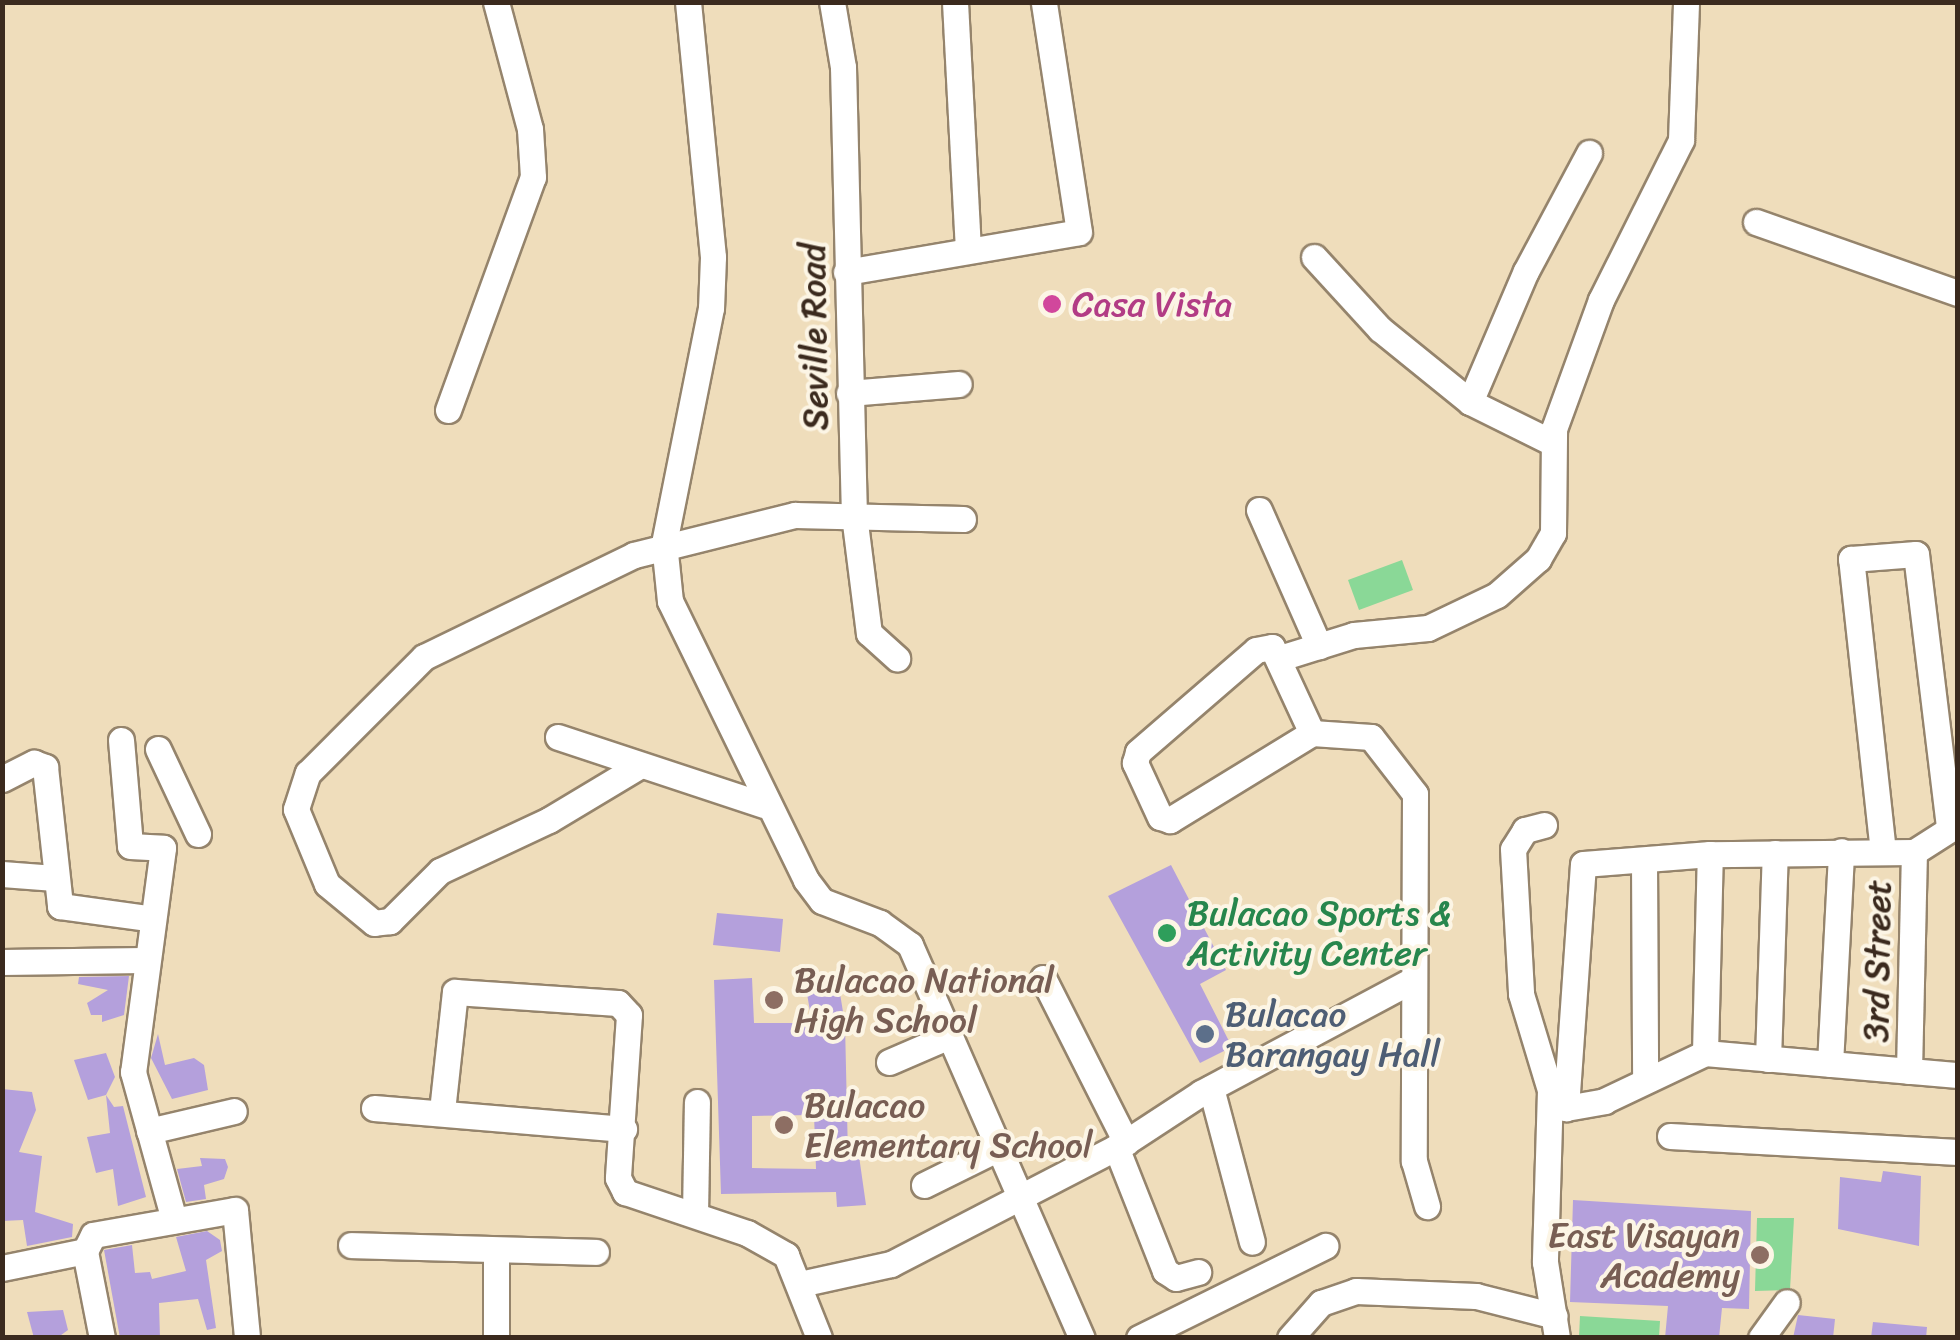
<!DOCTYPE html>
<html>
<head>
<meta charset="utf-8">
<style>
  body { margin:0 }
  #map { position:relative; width:1960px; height:1340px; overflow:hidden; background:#efddbb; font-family:Sriracha,sans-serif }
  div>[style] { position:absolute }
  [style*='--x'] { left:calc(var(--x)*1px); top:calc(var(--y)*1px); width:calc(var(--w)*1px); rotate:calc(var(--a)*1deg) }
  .green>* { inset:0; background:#8ad897 }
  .building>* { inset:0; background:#b4a0dc }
  .roads { filter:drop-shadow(2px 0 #95846c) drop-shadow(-2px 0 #95846c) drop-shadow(0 2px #95846c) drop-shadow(0 -2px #95846c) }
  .minor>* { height:25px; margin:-12.5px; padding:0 12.5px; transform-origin:12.5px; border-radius:12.5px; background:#fff }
  .dots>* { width:28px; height:28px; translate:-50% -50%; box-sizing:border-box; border:5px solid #fcf5e5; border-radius:50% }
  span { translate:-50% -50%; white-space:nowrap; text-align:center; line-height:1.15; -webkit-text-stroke:8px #fcf5e5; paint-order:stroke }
  .hotel-label { font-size:35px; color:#b23c85 }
  .left { translate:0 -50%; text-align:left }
  .street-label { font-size:35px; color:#3b2a1e }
  .leisure-label { font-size:35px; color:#27864d }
  .education-label { font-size:35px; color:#785e54 }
  .right { translate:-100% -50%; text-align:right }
  .service-label { font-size:35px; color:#4e5e75 }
  .frame { position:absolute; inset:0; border:5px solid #3b2a1e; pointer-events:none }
</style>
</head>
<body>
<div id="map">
  <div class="green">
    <i style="clip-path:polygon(1402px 560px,1413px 590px,1359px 610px,1348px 580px)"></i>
    <i style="clip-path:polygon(1757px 1218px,1794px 1218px,1790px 1290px,1755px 1291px)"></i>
    <i style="clip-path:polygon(1580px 1316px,1660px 1321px,1659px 1337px,1579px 1337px)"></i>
  </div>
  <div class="building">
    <i style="clip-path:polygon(1171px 865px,1226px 970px,1200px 984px,1232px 1047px,1200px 1063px,1108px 896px)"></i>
    <i style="clip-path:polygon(717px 913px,783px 919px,780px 952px,713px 945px)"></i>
    <i style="clip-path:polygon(evenodd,837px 975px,845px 1024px,848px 1156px,859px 1156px,866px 1205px,837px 1207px,836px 1192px,721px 1194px,714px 980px,752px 978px,754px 1023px,812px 1023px,804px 976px,837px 975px,814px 1115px,816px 1169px,752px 1168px,752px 1116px,814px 1115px)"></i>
    <i style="clip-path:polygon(129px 976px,124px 1015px,102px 1022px,102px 1015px,91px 1015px,87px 1003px,108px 990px,78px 984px,79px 977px)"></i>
    <i style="clip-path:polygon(158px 1034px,165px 1065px,194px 1058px,204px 1065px,208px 1090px,172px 1099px,151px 1058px)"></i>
    <i style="clip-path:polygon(106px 1053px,115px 1077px,106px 1095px,114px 1107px,123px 1106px,146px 1197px,118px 1206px,113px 1169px,96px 1173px,87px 1137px,110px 1133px,106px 1095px,88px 1100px,74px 1060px)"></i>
    <i style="clip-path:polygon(2px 1089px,32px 1092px,36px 1110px,19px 1152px,42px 1156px,35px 1212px,73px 1224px,72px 1237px,27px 1246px,23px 1220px,2px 1221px)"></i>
    <i style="clip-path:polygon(200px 1158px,225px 1159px,228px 1167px,224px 1179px,204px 1185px,206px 1199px,186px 1202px,177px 1169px,202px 1166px)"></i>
    <i style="clip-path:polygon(1883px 1171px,1921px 1176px,1919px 1246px,1838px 1229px,1840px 1177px,1881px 1182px)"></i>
    <i style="clip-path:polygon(1573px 1200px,1751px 1211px,1749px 1309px,1722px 1308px,1719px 1338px,1665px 1338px,1668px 1306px,1570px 1302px)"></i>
    <i style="clip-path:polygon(207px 1231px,220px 1240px,222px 1251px,206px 1260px,216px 1328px,207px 1330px,198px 1299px,159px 1303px,160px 1338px,120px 1338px,104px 1250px,132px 1245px,135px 1273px,150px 1272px,152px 1279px,186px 1271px,176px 1237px)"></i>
    <i style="clip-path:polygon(63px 1310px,68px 1330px,57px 1338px,34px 1338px,27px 1312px)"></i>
    <i style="clip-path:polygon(1798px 1315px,1835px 1319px,1833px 1338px,1793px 1338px)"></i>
    <i style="clip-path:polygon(1873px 1322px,1927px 1327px,1926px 1338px,1871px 1338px)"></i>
  </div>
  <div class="roads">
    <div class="minor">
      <i style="--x:688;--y:2;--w:256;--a:84.4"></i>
      <i style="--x:713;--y:257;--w:51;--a:92.2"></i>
      <i style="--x:711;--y:308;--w:240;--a:101.3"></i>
      <i style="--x:664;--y:543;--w:58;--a:84.1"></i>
      <i style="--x:670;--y:601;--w:310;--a:64"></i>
      <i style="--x:806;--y:880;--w:26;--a:53"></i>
      <i style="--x:822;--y:901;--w:62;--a:20.8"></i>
      <i style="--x:880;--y:923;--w:37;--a:36"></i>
      <i style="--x:910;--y:945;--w:429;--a:66.4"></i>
      <i style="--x:832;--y:2;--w:66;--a:80.4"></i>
      <i style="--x:843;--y:67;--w:448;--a:88.6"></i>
      <i style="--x:854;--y:515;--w:119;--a:82.8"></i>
      <i style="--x:869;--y:633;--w:38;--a:42"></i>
      <i style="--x:955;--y:2;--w:248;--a:87"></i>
      <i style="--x:1756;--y:222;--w:214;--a:19.4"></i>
      <i style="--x:1314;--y:257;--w:98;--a:47.5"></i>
      <i style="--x:1380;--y:329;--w:116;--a:39"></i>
      <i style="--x:846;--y:272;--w:236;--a:-9.7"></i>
      <i style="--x:1079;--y:232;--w:233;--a:-98.7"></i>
      <i style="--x:849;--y:393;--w:110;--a:-4.7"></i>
      <i style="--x:448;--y:410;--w:248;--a:-70"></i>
      <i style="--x:533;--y:177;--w:48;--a:-93.6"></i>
      <i style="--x:530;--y:129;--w:131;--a:-105"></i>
      <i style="--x:1551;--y:442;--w:90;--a:-153.7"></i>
      <i style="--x:1470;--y:402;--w:142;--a:-66.9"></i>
      <i style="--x:1526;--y:271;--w:134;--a:-61.9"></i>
      <i style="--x:1259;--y:510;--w:149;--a:66.2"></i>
      <i style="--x:1280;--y:658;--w:77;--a:-17.3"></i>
      <i style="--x:1354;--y:635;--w:74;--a:-5.4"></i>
      <i style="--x:1428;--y:628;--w:76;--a:-25.6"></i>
      <i style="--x:1497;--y:595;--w:55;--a:-41.3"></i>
      <i style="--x:1538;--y:559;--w:30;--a:-60"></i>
      <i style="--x:1553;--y:533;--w:104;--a:-89.4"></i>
      <i style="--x:1554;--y:429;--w:137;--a:-70"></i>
      <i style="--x:1601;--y:300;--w:179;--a:-63.4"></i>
      <i style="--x:1681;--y:140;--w:138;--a:-87.9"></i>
      <i style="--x:1312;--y:733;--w:167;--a:148.5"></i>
      <i style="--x:1170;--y:820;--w:10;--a:-163"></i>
      <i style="--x:1160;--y:817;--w:60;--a:-114.8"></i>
      <i style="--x:1135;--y:763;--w:11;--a:-75"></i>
      <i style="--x:1138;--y:752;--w:156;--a:-40.8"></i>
      <i style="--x:1256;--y:650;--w:16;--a:-11"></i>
      <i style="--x:1272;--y:647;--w:95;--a:65.1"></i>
      <i style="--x:1312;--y:733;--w:59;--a:3.9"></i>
      <i style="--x:1371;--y:737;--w:72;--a:52.3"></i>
      <i style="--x:1415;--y:794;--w:367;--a:90.2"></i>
      <i style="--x:1414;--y:1161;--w:47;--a:73.9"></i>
      <i style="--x:558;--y:737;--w:217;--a:18.3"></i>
      <i style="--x:121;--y:740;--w:106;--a:85.1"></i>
      <i style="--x:130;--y:846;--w:33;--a:3"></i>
      <i style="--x:163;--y:848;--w:226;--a:97.6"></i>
      <i style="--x:133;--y:1072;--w:154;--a:74.5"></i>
      <i style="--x:158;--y:749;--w:94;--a:64.8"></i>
      <i style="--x:639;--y:766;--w:105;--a:149"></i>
      <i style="--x:549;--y:820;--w:120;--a:154.9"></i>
      <i style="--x:440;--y:871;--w:71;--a:135"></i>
      <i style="--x:390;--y:921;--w:16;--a:173"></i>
      <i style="--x:374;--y:923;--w:61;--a:-140.3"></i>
      <i style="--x:327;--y:884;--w:81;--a:-112.5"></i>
      <i style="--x:296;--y:809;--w:38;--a:-72"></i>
      <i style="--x:308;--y:773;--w:164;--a:-45"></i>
      <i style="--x:424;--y:657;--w:233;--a:-25.9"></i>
      <i style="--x:634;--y:555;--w:166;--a:-14"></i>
      <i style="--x:795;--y:515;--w:168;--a:1.4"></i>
      <i style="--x:2;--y:779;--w:36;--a:-27"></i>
      <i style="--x:34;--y:763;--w:12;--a:20"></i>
      <i style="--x:45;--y:767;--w:140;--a:83.8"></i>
      <i style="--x:60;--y:906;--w:89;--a:7.8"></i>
      <i style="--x:1958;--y:824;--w:52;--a:147.5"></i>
      <i style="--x:1914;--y:852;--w:204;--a:179.4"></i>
      <i style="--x:1710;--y:854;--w:127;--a:175.5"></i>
      <i style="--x:1583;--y:864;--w:245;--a:94"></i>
      <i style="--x:1566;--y:1108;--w:39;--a:-10"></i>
      <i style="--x:1604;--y:1101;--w:112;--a:-25.4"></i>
      <i style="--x:1705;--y:1053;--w:254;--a:5"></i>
      <i style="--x:1544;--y:825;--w:20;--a:165"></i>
      <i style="--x:1525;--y:830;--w:22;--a:122"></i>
      <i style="--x:1513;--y:849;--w:145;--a:86.8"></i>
      <i style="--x:1521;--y:994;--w:100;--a:73.2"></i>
      <i style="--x:1550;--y:1090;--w:172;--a:91.7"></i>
      <i style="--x:1545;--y:1262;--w:77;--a:81"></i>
      <i style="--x:1883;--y:852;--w:295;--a:-96.2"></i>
      <i style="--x:1851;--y:559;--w:65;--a:-4.4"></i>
      <i style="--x:1916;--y:554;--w:273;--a:83.1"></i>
      <i style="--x:1644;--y:860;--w:217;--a:89.7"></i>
      <i style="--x:2;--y:874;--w:53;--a:4.3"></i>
      <i style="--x:2;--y:962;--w:142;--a:-0.8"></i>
      <i style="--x:1043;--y:978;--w:184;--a:63.2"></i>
      <i style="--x:1705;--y:1053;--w:199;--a:-88.6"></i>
      <i style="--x:1768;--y:1059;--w:206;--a:-88.1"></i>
      <i style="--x:889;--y:1062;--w:65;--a:-23.4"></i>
      <i style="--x:1830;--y:1064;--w:213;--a:-87"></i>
      <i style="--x:1909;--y:1071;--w:219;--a:-88.7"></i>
      <i style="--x:1211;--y:1088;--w:159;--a:75.1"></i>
      <i style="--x:374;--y:1108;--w:251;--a:4.8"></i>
      <i style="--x:442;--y:1111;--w:120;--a:-83.8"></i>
      <i style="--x:455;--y:992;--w:163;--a:3.9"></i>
      <i style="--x:618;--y:1003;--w:16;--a:47"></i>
      <i style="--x:629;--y:1015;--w:163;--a:93.9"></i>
      <i style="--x:618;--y:1178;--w:16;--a:63"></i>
      <i style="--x:625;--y:1192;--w:129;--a:18.6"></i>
      <i style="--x:747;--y:1233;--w:45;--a:29.4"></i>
      <i style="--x:786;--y:1255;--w:89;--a:68.3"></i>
      <i style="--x:149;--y:1131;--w:87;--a:-13.2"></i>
      <i style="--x:1670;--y:1136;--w:288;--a:3.2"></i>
      <i style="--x:1116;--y:1147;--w:133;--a:68.4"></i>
      <i style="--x:1165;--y:1271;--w:13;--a:32"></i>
      <i style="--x:1176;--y:1278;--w:23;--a:-15"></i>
      <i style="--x:924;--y:1185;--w:84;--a:-26.3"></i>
      <i style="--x:695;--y:1214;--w:112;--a:-89"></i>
      <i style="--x:351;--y:1245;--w:245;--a:1.6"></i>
      <i style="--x:496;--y:1254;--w:84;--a:90"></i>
      <i style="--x:2;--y:1268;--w:85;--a:-11.6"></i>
      <i style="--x:800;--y:1284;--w:93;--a:-12.4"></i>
      <i style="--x:891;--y:1264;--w:265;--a:-27.4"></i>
      <i style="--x:1126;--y:1142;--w:90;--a:-33.2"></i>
      <i style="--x:1201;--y:1093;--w:240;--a:-28.1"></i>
      <i style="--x:102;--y:1338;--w:89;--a:-101.1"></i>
      <i style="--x:85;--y:1251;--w:18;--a:-63"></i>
      <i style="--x:93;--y:1235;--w:144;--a:-10"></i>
      <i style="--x:235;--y:1210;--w:129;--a:84.6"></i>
      <i style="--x:1139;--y:1338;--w:208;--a:-26.3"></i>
      <i style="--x:1290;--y:1338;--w:47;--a:-48.5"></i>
      <i style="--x:1321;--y:1303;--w:37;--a:-19"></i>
      <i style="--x:1356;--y:1291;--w:120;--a:2.4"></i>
      <i style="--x:1476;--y:1296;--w:81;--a:14.2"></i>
      <i style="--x:1761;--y:1338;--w:44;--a:-54.2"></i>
    </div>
  </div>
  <div class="dots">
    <i style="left:1052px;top:304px;background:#d1479c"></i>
    <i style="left:1167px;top:933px;background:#2e9e5b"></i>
    <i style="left:774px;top:1000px;background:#8d6e63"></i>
    <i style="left:1205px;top:1034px;background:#5c6f8a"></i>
    <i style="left:784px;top:1125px;background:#8d6e63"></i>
    <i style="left:1760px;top:1255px;background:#8d6e63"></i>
  </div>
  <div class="hotel-label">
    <span class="left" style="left:1072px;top:304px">Casa Vista</span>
  </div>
  <div class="street-label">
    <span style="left:814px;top:337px;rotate:-91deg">Seville Road</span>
    <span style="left:1877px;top:961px;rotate:-89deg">3rd Street</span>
  </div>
  <div class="leisure-label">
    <span class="left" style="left:1187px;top:933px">Bulacao Sports &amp;<br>Activity Center</span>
  </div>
  <div class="education-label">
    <span class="left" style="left:794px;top:1000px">Bulacao National<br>High School</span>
    <span class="left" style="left:804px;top:1125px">Bulacao<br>Elementary School</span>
    <span class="right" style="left:1740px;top:1255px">East Visayan<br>Academy</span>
  </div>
  <div class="service-label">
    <span class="left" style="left:1225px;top:1034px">Bulacao<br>Barangay Hall</span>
  </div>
  <div class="frame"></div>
</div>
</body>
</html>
